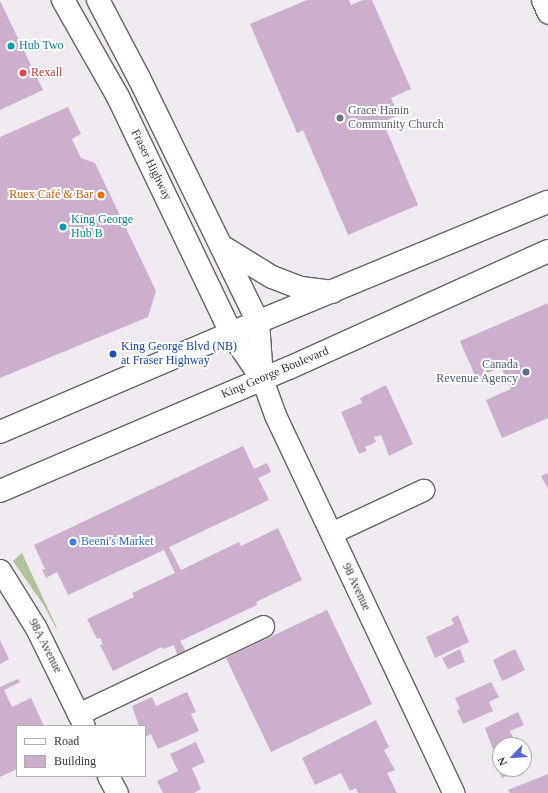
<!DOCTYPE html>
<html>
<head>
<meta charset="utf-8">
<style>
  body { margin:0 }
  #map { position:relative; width:548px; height:793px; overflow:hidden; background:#eeeaf0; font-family:Georgia,serif }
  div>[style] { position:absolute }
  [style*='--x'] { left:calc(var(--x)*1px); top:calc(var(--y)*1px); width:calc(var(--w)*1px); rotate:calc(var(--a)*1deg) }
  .green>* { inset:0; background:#b0c19d }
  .building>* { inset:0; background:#ccafcd }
  .roads { filter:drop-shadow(1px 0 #666267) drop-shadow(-1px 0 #666267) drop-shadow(0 1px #666267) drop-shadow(0 -1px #666267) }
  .minor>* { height:21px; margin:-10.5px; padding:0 10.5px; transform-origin:10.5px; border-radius:10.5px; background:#fff }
  .major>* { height:22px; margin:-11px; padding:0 11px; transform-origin:11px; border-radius:11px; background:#fff }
  .dots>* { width:11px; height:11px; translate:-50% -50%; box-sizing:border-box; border:2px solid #fff; border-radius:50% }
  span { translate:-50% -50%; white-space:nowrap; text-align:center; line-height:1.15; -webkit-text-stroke:4px #fff; paint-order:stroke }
  .culture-label { font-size:12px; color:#0d838f }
  .left { translate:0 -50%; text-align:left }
  .health-label { font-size:12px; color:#be3a42 }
  .worship-label { font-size:12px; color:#5b616d }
  .street-label { font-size:12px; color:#333234 }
  .food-label { font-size:12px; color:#c56008 }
  .right { translate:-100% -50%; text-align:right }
  .transit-label { font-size:12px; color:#164399 }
  .service-label { font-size:12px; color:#4e5e75 }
  .shop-label { font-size:12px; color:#366cbe }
  .legend { position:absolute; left:16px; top:725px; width:130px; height:52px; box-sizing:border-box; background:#fff; border:1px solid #adadae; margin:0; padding:5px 7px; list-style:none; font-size:12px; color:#333234 }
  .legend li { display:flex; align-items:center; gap:8px; height:20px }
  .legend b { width:20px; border:1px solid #adadae }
  .north { position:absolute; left:492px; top:737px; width:40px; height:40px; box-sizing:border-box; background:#fff; border:1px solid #adadae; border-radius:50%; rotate:245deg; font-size:11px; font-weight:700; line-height:16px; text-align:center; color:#333234 }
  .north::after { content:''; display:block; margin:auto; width:14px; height:18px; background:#5964db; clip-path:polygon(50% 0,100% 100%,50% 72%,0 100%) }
</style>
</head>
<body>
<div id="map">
  <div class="green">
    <i style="clip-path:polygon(22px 553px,57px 628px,56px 628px,43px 604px,13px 561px)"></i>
  </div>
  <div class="building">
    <i style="clip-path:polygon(307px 0,349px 0,351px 5px,363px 0,372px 0,411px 89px,391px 98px,398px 115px,383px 122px,418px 205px,348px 235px,303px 130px,297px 133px,250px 24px)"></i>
    <i style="clip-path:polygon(0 1px,43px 90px,0 110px)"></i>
    <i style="clip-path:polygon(68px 107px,81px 134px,72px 139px,81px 158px,95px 163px,156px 291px,148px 317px,0 378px,0 137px)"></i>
    <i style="clip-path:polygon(548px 303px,548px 418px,502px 438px,486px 400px,511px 389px,501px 367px,476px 378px,460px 341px)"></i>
    <i style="clip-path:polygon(386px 385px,413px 444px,389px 456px,381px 435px,374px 437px,376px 442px,365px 447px,367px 451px,359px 454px,341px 412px,362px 403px,360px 398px)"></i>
    <i style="clip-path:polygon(243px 446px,254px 469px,267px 463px,271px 472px,258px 478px,269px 500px,169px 547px,181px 570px,239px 542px,241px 546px,278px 528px,302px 580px,256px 602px,257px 605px,180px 641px,197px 672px,185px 677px,174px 645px,163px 649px,162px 647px,113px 671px,100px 645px,103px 644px,100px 638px,97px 639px,87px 619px,134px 597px,132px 593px,175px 573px,164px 550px,68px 595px,57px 572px,46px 578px,42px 570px,45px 569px,34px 545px)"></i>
    <i style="clip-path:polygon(548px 473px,548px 489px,541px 476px)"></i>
    <i style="clip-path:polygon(327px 610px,372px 704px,271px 752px,226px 658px)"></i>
    <i style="clip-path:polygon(458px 615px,469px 642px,435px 658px,426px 637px,454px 624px,451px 619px)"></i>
    <i style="clip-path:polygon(0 640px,9px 659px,0 664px)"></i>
    <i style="clip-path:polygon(460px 649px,465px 662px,448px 669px,442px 658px)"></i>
    <i style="clip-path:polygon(515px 649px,525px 670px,502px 681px,493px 660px)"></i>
    <i style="clip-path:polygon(18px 679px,20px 682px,4px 690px,12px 707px,31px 698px,44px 726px,17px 726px,17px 769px,0 777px,0 687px)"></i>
    <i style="clip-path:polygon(491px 682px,499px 697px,489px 702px,493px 711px,463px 724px,457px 710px,460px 709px,455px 698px)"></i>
    <i style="clip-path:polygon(187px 692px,196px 712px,191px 714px,199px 731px,158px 749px,151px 734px,145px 737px,145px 726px,139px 726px,132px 706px,152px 697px,156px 706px)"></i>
    <i style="clip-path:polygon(518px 712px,524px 725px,510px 731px,517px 745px,500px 745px,500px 769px,521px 769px,502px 778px,493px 759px,496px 757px,485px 728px)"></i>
    <i style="clip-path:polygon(376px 720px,389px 747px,384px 750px,395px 770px,387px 773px,397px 793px,358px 793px,356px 788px,350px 791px,341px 773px,315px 785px,302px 758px)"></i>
    <i style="clip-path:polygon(196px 742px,205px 762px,192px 768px,201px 789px,194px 793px,163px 793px,157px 781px,178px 771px,170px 754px)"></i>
    <i style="clip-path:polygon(548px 774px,548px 793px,510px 793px,508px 790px)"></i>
  </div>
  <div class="roads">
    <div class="minor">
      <i style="--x:542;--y:0;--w:14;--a:65"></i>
      <i style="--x:262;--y:379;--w:38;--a:70"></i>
      <i style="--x:275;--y:415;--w:418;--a:64.7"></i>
      <i style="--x:331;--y:533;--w:102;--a:-25.1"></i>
      <i style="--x:0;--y:570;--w:68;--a:58.2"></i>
      <i style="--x:36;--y:628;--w:109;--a:63.9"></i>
      <i style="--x:78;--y:714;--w:205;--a:-25.4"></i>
      <i style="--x:108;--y:776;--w:19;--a:62"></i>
    </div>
    <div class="major">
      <i style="--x:63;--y:0;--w:112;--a:60.4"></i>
      <i style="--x:118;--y:97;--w:262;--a:64.4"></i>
      <i style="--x:231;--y:333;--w:55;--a:56"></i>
      <i style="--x:98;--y:0;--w:88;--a:62.3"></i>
      <i style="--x:139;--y:78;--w:271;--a:64"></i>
      <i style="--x:258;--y:322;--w:56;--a:85.9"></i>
      <i style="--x:223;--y:247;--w:57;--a:31.5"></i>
      <i style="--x:272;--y:277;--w:31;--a:21"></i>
      <i style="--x:301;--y:288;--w:32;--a:7"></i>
      <i style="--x:0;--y:432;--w:251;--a:-23.2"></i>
      <i style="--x:231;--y:333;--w:343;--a:-22.5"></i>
      <i style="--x:0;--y:491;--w:314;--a:-23.1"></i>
      <i style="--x:289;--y:368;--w:284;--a:-24.3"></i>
    </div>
  </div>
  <div class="dots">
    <i style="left:11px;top:46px;background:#0f9aa8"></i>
    <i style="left:23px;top:73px;background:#e0444e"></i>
    <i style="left:340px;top:118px;background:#6b7280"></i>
    <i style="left:101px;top:195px;background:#e8710a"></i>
    <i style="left:63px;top:227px;background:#0f9aa8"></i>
    <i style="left:113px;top:354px;background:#1a4fb4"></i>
    <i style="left:526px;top:372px;background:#5c6f8a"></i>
    <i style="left:73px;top:542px;background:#3f7fe0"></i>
  </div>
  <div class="culture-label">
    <span class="left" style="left:19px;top:46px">Hub Two</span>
    <span class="left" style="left:71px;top:227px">King George<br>Hub B</span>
  </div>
  <div class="health-label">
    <span class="left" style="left:31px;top:73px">Rexall</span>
  </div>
  <div class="worship-label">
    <span class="left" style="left:348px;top:118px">Grace Hanin<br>Community Church</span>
  </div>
  <div class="street-label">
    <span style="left:151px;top:165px;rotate:64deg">Fraser Highway</span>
    <span style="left:275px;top:373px;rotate:-23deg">King George Boulevard</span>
    <span style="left:356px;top:587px;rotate:65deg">98 Avenue</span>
    <span style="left:45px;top:646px;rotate:63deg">98A Avenue</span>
  </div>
  <div class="food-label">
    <span class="right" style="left:93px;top:195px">Ruex Café &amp; Bar</span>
  </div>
  <div class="transit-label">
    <span class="left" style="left:121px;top:354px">King George Blvd (NB)<br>at Fraser Highway</span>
  </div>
  <div class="service-label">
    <span class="right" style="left:518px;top:372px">Canada<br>Revenue Agency</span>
  </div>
  <div class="shop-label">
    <span class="left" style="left:81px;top:542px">Beeni's Market</span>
  </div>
  <ul class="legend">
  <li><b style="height:5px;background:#fff"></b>Road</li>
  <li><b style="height:11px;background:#ccafcd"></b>Building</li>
  </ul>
  <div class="north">N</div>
</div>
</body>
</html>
